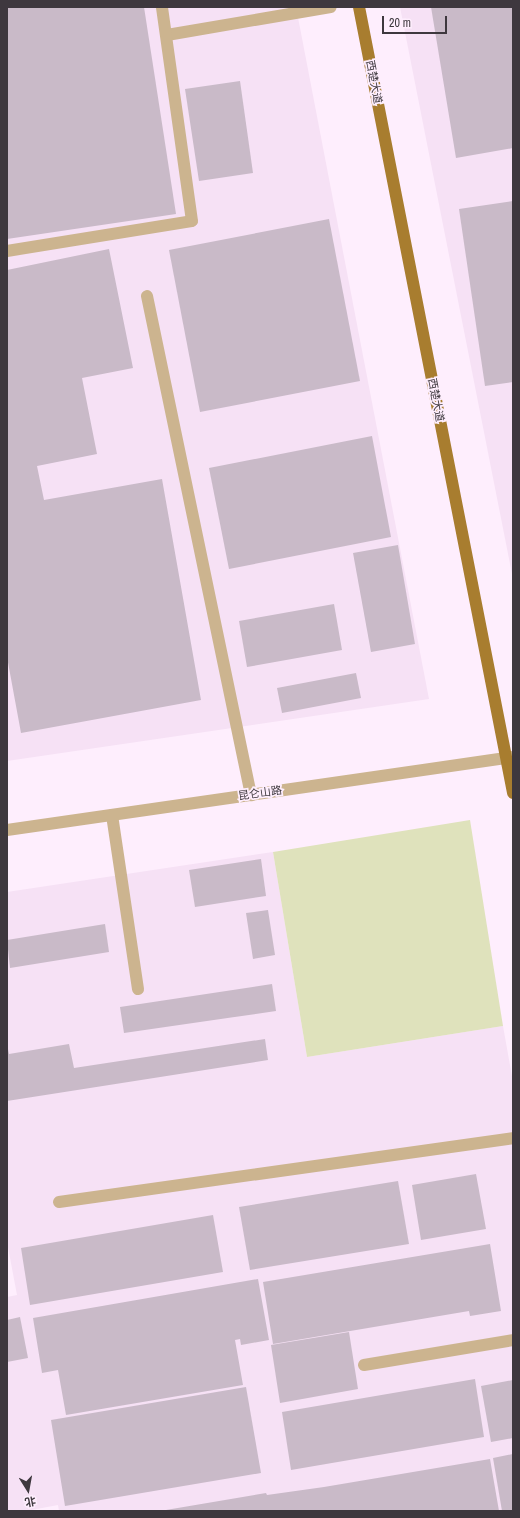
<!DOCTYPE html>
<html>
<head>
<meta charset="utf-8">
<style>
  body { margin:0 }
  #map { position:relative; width:520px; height:1518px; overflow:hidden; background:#feeefd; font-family:"Archivo Narrow","Noto Sans SC",sans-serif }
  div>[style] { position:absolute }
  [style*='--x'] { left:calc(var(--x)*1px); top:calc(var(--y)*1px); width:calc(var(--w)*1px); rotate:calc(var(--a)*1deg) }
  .built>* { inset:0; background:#f6e1f5 }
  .green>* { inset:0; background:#dfe2bc }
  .building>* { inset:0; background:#c9bac8 }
  .minor>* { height:12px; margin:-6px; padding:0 6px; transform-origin:6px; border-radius:6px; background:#ccb48f }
  .major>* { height:12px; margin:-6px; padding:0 6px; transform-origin:6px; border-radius:6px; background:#a87d2f }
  span { translate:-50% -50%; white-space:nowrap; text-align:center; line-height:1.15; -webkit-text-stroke:3.5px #feeefd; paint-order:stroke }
  .street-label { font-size:11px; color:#3e383e }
  .frame { position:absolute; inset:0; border:8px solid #3e383e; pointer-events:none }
  .north { position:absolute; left:8px; top:1470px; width:40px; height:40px; -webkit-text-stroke:3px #feeefd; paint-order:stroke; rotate:169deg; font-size:11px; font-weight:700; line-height:16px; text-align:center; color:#3e383e }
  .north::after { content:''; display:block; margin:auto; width:14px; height:18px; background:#3e383e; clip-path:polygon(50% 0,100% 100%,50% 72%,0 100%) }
  .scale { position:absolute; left:382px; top:16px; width:65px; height:18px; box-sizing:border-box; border:2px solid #3e383e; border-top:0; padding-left:5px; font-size:12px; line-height:14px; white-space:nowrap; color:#3e383e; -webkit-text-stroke:3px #feeefd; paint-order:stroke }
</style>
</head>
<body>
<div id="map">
  <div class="built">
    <i style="clip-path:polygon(7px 7px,296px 7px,429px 699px,7px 761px)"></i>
    <i style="clip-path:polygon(400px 7px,513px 7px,513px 579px)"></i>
    <i style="clip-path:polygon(273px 852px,307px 1057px,503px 1026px,513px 1082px,513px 1511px,59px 1511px,58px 1505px,26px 1511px,7px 1511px,7px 1297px,17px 1295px,7px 1242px,7px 892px)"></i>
  </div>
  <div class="green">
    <i style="clip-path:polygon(470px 820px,503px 1026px,307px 1057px,273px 852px)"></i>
  </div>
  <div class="building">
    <i style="clip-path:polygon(7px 7px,144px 7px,176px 214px,7px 239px)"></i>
    <i style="clip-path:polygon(431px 7px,513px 7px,513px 148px,456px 158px)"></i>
    <i style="clip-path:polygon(240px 81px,253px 173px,199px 181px,185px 89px)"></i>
    <i style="clip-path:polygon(513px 201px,513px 382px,485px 386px,459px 209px)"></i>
    <i style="clip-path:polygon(329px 219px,360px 381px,200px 412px,169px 250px)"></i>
    <i style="clip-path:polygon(109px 249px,133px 368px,82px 378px,97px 454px,37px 466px,44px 500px,162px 479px,201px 700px,21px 733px,7px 657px,7px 270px)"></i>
    <i style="clip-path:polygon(372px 436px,391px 537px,229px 569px,209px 468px)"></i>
    <i style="clip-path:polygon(398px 545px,415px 644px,371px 652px,353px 553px)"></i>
    <i style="clip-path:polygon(334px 604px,342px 650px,247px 667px,239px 621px)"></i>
    <i style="clip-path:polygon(356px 673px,361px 698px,282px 713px,277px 688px)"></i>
    <i style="clip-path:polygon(261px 859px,266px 896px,195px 907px,189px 870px)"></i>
    <i style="clip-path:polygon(268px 910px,275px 955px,253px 959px,246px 913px)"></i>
    <i style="clip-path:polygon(105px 924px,109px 952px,10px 968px,7px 940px)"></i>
    <i style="clip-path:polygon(272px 984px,276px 1011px,124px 1033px,120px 1007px)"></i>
    <i style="clip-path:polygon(265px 1039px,268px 1060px,7px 1101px,7px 1044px,9px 1054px,69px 1044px,74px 1068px)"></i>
    <i style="clip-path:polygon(476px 1174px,486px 1229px,421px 1240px,412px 1185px)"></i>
    <i style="clip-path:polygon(398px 1181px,409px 1244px,250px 1270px,239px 1207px)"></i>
    <i style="clip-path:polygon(213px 1215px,223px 1272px,30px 1305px,21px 1248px)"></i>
    <i style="clip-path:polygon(490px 1244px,501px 1311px,470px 1316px,469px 1311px,273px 1344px,263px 1282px)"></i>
    <i style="clip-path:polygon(258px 1279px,269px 1340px,241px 1345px,240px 1339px,235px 1340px,243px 1385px,66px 1415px,58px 1370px,42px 1373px,33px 1318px)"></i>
    <i style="clip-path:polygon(20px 1317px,28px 1358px,7px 1362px,7px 1320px)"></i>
    <i style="clip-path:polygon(349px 1332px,358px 1389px,280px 1403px,271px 1345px)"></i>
    <i style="clip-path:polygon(475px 1379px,484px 1437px,291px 1470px,282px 1412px)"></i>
    <i style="clip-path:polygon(513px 1380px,513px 1438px,491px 1442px,481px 1386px)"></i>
    <i style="clip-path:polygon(246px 1387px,261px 1473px,65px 1506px,51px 1420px)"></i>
    <i style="clip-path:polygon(513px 1454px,513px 1511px,502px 1511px,493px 1458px)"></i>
    <i style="clip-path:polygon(490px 1459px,499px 1511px,160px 1511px,266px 1493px,267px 1495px,324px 1487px)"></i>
  </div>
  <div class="minor">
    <i style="--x:167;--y:35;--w:166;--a:-9.7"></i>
    <i style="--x:7;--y:251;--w:187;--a:-9.2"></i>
    <i style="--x:192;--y:221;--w:216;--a:-98"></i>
    <i style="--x:147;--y:296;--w:510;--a:78.23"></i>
    <i style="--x:112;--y:815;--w:176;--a:81.5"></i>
    <i style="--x:7;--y:830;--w:511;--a:-8.21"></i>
    <i style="--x:59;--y:1202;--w:458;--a:-8"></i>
    <i style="--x:364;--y:1365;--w:151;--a:-9.5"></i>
  </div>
  <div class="major">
    <i style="--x:359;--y:7;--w:801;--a:78.91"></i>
  </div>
  <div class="street-label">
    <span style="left:374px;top:82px;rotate:79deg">西楚大道</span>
    <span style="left:436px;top:400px;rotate:79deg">西楚大道</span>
    <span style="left:260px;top:793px;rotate:-8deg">昆仑山路</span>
  </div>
  <div class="frame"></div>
  <div class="north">北</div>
  <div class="scale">20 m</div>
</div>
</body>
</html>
